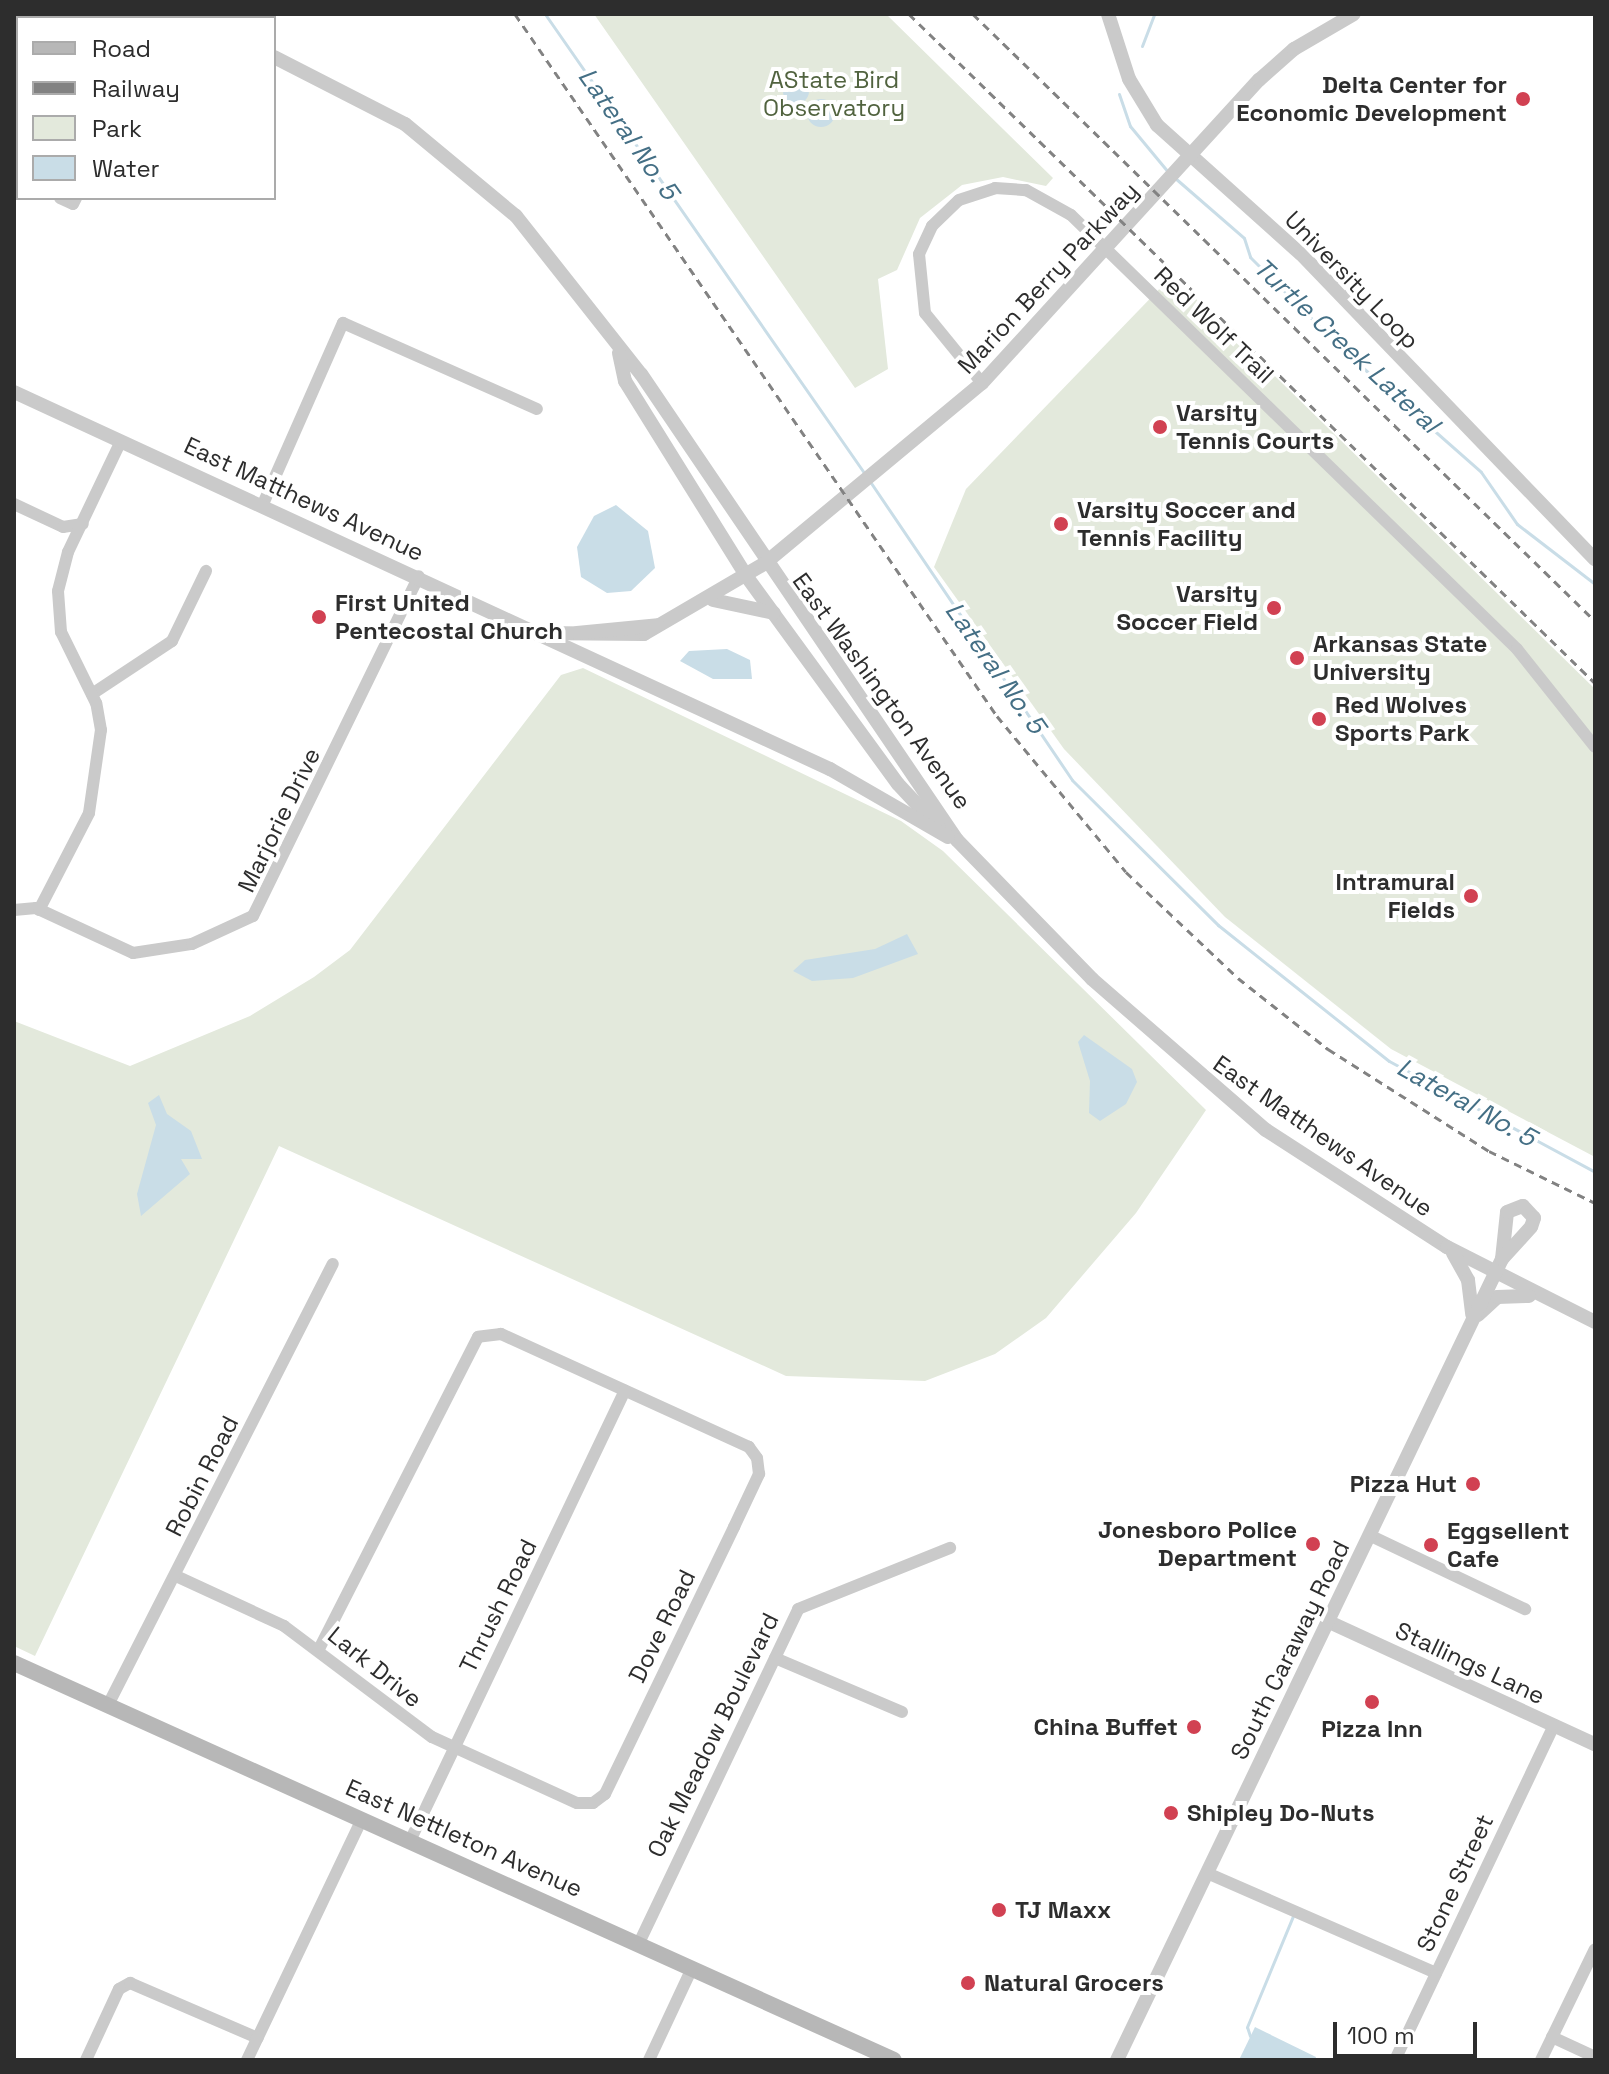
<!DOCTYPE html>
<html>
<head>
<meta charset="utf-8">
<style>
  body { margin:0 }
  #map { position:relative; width:1609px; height:2074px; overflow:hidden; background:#fff; font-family:"Space Grotesk",sans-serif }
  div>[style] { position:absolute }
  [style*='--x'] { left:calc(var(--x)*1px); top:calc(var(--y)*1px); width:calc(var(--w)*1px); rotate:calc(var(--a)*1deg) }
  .green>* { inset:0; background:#e3e9dc }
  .water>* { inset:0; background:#c9dde7 }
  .round { border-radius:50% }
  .stream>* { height:3px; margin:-1.5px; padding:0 1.5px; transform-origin:1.5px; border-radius:1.5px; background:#c9dde7 }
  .minor>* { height:12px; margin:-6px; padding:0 6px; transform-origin:6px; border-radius:6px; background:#cacaca }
  .tertiary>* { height:14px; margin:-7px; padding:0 7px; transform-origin:7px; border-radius:7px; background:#cacaca }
  .secondary>* { height:16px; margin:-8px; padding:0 8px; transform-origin:8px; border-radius:8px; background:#b7b7b7 }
  .rail>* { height:3px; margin-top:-1.5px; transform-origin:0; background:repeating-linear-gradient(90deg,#828282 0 8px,transparent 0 14px) }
  .dots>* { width:22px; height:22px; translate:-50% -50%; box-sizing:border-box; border:4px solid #fff; border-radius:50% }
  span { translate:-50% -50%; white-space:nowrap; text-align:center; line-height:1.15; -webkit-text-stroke:8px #fff; paint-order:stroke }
  .park-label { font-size:24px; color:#51633f }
  .poi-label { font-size:24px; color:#2d2d2d; font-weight:700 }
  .right { translate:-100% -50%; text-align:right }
  .left { translate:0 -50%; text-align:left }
  .street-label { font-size:24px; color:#2d2d2d }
  .water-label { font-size:26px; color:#446f85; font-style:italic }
  .frame { position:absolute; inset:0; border:16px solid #2d2d2d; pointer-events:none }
  .legend { position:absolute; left:16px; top:16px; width:260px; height:184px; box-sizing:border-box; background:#fff; border:2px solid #ababab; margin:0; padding:10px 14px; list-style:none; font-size:24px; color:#2d2d2d }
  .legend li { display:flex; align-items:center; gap:16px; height:40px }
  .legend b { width:40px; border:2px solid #ababab }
  .scale { position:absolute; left:1333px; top:2022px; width:144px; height:36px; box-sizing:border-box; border:4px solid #2d2d2d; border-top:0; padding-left:10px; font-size:24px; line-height:28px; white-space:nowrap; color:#2d2d2d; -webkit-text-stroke:6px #fff; paint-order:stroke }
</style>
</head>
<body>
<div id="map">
  <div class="green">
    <i style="clip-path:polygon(594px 14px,886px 14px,1053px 178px,1046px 186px,1003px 177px,962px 185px,920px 218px,897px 270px,878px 279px,888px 369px,855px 388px)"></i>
    <i style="clip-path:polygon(1168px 280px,1188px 291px,1595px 689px,1595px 1157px,1391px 1049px,1225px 917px,1064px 749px,934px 567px,966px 489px)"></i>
    <i style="clip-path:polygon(583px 668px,901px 821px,943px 851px,1206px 1110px,1136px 1213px,1046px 1318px,995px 1354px,925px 1381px,786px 1376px,279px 1146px,35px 1656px,14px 1646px,14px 1021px,130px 1066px,250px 1016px,314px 977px,350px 950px,561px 675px)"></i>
  </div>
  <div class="water">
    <i class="round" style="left:783px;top:78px;width:26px;height:26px"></i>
    <i class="round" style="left:807px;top:99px;width:28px;height:28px"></i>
    <i style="clip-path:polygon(616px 505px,648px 531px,655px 568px,631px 591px,607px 593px,581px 577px,577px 547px,594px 516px)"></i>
    <i style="clip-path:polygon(727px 649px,750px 660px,752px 679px,713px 679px,680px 661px,689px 651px)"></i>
    <i style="clip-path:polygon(907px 934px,918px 954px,853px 978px,812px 981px,793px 971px,805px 960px,875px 949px)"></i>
    <i style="clip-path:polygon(1084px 1035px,1132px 1069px,1137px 1082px,1126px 1104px,1100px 1121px,1089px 1113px,1090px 1081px,1078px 1042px)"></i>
    <i style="clip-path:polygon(159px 1095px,167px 1114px,191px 1131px,202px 1159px,181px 1159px,190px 1174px,141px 1216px,137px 1194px,156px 1125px,148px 1103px)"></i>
    <i style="clip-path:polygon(1255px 2027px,1316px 2057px,1315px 2060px,1239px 2060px)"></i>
  </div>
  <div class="stream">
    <i style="--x:545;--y:14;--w:560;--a:55.18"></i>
    <i style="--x:14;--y:18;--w:3;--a:18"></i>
    <i style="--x:1142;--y:46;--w:34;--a:-69"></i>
    <i style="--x:1119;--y:94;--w:34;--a:71"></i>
    <i style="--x:1130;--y:126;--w:61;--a:50.3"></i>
    <i style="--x:1175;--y:178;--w:91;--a:41"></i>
    <i style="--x:1244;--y:238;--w:20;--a:72"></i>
    <i style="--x:1250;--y:257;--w:134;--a:45"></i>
    <i style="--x:1345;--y:352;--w:181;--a:41.4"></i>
    <i style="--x:1481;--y:472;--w:63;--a:55.3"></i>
    <i style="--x:1517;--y:524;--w:98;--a:37.6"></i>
    <i style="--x:869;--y:480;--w:362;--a:55.9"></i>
    <i style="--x:1072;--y:780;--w:206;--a:44.8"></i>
    <i style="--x:1218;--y:925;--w:218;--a:38.5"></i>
    <i style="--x:1389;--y:1061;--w:234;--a:28.3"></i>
    <i style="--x:1250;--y:2036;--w:9;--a:-108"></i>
    <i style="--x:1247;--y:2027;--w:120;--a:-67.5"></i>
  </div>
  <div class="minor">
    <i style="--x:25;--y:18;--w:4;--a:-63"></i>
    <i style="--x:160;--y:18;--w:4;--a:-63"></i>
    <i style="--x:14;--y:41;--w:9;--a:-63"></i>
    <i style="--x:14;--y:177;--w:4;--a:27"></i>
    <i style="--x:60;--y:198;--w:14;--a:25"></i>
    <i style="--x:73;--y:204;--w:7;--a:-63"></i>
    <i style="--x:982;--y:383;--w:90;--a:-129.2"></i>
    <i style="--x:925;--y:313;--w:59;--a:-95.8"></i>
    <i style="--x:919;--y:254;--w:31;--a:-65"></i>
    <i style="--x:932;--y:226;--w:37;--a:-44"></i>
    <i style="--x:959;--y:200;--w:38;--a:-18"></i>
    <i style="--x:995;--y:188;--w:31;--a:4"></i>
    <i style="--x:1026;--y:190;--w:51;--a:29.1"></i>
    <i style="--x:1071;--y:215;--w:622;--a:44.22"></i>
    <i style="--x:1517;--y:649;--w:125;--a:51.5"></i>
    <i style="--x:14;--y:504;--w:54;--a:25.1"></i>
    <i style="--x:63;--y:527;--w:20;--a:-9"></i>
    <i style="--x:263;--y:504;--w:198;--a:-66.2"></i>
    <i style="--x:343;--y:323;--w:212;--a:23.9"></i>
    <i style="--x:92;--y:694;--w:96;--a:-33.5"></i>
    <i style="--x:172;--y:641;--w:78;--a:-64.1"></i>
    <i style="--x:14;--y:910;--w:22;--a:-5"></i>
    <i style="--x:36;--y:908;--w:107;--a:24.9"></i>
    <i style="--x:133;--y:953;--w:60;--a:-8.7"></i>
    <i style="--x:192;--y:944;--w:67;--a:-24.7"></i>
    <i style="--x:253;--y:916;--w:378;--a:-64"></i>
    <i style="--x:39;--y:910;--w:109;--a:-62.7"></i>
    <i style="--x:89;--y:813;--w:84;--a:-81.8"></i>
    <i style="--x:101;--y:730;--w:27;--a:-100"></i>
    <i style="--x:96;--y:703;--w:79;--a:-116.2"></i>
    <i style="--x:61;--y:632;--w:41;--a:-94.2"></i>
    <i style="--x:58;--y:591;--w:40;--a:-75.6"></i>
    <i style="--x:68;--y:552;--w:123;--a:-64.5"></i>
    <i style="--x:1369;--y:1535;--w:173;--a:25.4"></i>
    <i style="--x:176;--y:1576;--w:119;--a:24.8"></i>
    <i style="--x:284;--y:1626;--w:185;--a:36.9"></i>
    <i style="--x:432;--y:1737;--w:159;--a:24.5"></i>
    <i style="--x:577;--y:1803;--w:16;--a:0"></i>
    <i style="--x:593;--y:1803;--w:15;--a:-37"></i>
    <i style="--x:605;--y:1794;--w:297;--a:-64.2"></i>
    <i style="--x:734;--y:1527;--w:59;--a:-64.7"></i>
    <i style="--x:759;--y:1474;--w:16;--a:-97"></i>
    <i style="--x:757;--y:1458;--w:14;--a:-126"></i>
    <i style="--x:749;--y:1447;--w:273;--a:-155.5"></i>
    <i style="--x:501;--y:1334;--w:23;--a:173"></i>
    <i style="--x:478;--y:1337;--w:352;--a:117"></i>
    <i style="--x:775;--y:1658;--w:138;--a:23"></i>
    <i style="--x:108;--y:1705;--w:495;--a:-63"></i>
    <i style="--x:410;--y:1841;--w:499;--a:-64.5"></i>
    <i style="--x:1207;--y:1873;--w:250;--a:23.6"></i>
    <i style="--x:639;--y:1943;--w:370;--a:-64.5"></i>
    <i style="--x:798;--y:1609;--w:164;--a:-21.9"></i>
    <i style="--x:1552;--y:2037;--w:47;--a:24.9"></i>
    <i style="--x:86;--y:2060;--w:78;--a:-65.1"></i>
    <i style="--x:119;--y:1989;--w:13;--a:-29"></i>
    <i style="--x:130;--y:1983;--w:139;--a:23.3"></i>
    <i style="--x:247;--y:2060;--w:267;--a:-64.5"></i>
    <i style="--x:649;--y:2060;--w:102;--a:-64.9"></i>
    <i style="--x:1395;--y:2060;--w:371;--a:-64.6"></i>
    <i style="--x:1541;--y:2060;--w:123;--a:-64.1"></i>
  </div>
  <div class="tertiary">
    <i style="--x:183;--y:14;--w:9;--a:27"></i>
    <i style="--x:1108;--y:14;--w:68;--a:72.1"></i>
    <i style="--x:1129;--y:79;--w:54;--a:58.7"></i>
    <i style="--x:1157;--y:125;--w:193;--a:41.9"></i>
    <i style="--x:1301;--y:254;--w:424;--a:46.1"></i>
    <i style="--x:274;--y:57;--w:147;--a:27.1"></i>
    <i style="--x:405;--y:124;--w:144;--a:39.7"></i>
    <i style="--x:516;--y:216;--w:201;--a:51.7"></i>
    <i style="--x:641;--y:374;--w:563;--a:55.86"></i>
    <i style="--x:957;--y:840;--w:194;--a:45.8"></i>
    <i style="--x:1092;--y:979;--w:230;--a:41"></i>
    <i style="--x:1266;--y:1130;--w:216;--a:32.9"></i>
    <i style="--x:1447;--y:1247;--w:166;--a:26.9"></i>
    <i style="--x:619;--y:353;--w:29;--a:78"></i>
    <i style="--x:625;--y:381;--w:231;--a:58.1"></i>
    <i style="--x:747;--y:577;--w:256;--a:53.9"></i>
    <i style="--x:898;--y:784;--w:60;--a:47"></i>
    <i style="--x:14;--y:392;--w:899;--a:24.8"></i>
    <i style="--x:830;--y:769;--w:136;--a:30"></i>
    <i style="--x:713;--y:600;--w:62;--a:12"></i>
    <i style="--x:538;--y:633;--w:106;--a:0.5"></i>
    <i style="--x:644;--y:634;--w:139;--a:-30.3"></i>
    <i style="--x:764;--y:564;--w:283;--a:-39.7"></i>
    <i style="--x:982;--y:383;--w:411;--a:-47.6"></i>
    <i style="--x:1259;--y:80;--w:47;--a:-41.5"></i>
    <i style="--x:1294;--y:49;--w:69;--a:-30.3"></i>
    <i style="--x:577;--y:633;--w:81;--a:-5.6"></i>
    <i style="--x:1453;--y:1253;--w:31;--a:61"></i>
    <i style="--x:1468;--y:1280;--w:35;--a:83"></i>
    <i style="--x:1478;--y:1315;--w:26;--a:-43"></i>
    <i style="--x:1497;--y:1297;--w:32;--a:-2"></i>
    <i style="--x:1327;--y:1621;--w:295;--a:24.7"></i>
    <i style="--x:1117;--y:2060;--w:889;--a:-64.33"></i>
    <i style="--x:1502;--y:1259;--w:47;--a:-83.9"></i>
    <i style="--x:1507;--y:1212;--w:17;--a:-21"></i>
    <i style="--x:1523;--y:1206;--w:16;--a:47"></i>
    <i style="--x:1534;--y:1218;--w:9;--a:108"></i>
    <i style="--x:1531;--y:1227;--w:43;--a:132.2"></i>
  </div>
  <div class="secondary">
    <i style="--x:14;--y:1663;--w:965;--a:24.28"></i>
  </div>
  <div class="rail">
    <i style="--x:515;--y:14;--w:852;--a:55.53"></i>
    <i style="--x:997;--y:716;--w:202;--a:50.4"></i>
    <i style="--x:1126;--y:872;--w:154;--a:43.4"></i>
    <i style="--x:1238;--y:978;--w:115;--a:38.3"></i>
    <i style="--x:1328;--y:1049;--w:191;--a:32.4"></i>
    <i style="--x:1489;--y:1151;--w:118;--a:26.1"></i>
    <i style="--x:909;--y:14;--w:958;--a:44.28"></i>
    <i style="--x:973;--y:14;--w:869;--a:44.3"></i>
  </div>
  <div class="dots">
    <i style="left:1523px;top:99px;background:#d14152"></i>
    <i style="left:1160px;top:427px;background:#d14152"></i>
    <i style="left:1061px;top:524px;background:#d14152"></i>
    <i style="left:1274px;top:608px;background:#d14152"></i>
    <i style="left:319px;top:617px;background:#d14152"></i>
    <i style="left:1297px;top:658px;background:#d14152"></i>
    <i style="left:1319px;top:719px;background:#d14152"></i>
    <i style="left:1471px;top:896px;background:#d14152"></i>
    <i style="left:1473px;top:1484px;background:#d14152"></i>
    <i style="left:1313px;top:1544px;background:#d14152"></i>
    <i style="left:1431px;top:1545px;background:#d14152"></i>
    <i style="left:1372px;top:1702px;background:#d14152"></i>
    <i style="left:1194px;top:1727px;background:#d14152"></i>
    <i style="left:1171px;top:1813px;background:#d14152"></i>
    <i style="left:999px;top:1910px;background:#d14152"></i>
    <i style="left:968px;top:1983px;background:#d14152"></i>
  </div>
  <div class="park-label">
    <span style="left:834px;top:94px">AState Bird<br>Observatory</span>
  </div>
  <div class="poi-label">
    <span class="right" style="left:1507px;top:99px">Delta Center for<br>Economic Development</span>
    <span class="left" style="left:1176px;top:427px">Varsity<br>Tennis Courts</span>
    <span class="left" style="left:1077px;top:524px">Varsity Soccer and<br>Tennis Facility</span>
    <span class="right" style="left:1258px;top:608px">Varsity<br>Soccer Field</span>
    <span class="left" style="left:335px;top:617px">First United<br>Pentecostal Church</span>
    <span class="left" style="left:1313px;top:658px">Arkansas State<br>University</span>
    <span class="left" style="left:1335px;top:719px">Red Wolves<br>Sports Park</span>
    <span class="right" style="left:1455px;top:896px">Intramural<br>Fields</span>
    <span class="right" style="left:1457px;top:1484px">Pizza Hut</span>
    <span class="right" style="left:1297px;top:1544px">Jonesboro Police<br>Department</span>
    <span class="left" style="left:1447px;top:1545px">Eggsellent<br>Cafe</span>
    <span class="right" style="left:1178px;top:1727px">China Buffet</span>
    <span style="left:1372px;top:1729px">Pizza Inn</span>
    <span class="left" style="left:1187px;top:1813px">Shipley Do-Nuts</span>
    <span class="left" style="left:1015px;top:1910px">TJ Maxx</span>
    <span class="left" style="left:984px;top:1983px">Natural Grocers</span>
  </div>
  <div class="street-label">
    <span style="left:1048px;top:278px;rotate:-47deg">Marion Berry Parkway</span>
    <span style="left:1352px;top:280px;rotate:46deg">University Loop</span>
    <span style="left:1214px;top:325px;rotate:44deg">Red Wolf Trail</span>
    <span style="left:304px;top:499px;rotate:25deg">East Matthews Avenue</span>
    <span style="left:882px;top:691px;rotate:54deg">East Washington Avenue</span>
    <span style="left:279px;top:820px;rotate:-64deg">Marjorie Drive</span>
    <span style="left:1323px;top:1136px;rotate:35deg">East Matthews Avenue</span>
    <span style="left:202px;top:1476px;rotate:-63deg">Robin Road</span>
    <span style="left:498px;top:1606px;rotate:-64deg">Thrush Road</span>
    <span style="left:662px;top:1626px;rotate:-64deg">Dove Road</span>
    <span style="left:1290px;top:1650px;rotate:-64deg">South Caraway Road</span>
    <span style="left:1470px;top:1663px;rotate:25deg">Stallings Lane</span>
    <span style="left:375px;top:1667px;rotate:39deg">Lark Drive</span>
    <span style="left:713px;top:1735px;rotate:-64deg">Oak Meadow Boulevard</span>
    <span style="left:464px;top:1838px;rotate:24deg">East Nettleton Avenue</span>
    <span style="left:1455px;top:1883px;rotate:-65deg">Stone Street</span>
  </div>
  <div class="water-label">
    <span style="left:628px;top:134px;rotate:55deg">Lateral No. 5</span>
    <span style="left:1346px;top:346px;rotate:43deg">Turtle Creek Lateral</span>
    <span style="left:995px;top:668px;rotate:55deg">Lateral No. 5</span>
    <span style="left:1466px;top:1103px;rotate:29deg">Lateral No. 5</span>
  </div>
  <div class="frame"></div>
  <ul class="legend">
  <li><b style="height:10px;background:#b7b7b7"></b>Road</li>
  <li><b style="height:10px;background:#828282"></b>Railway</li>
  <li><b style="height:22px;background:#e3e9dc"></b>Park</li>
  <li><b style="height:22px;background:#c9dde7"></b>Water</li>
  </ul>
  <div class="scale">100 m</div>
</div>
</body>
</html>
